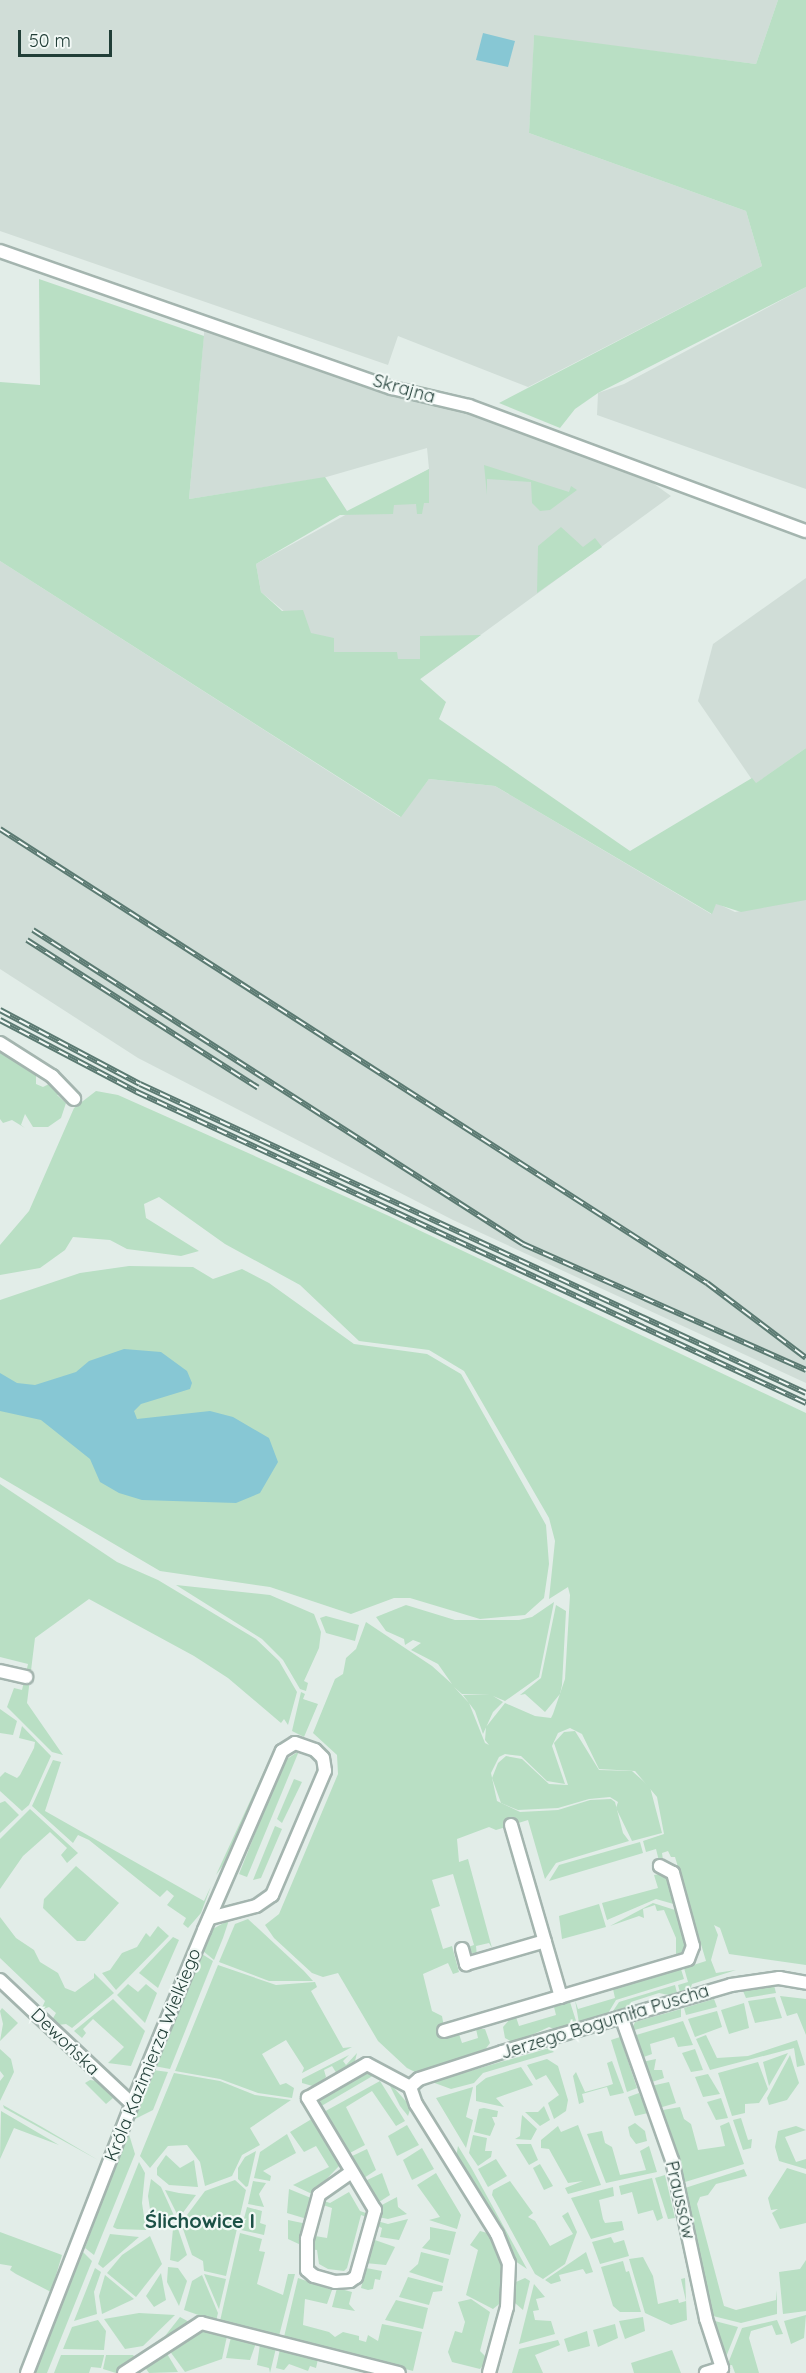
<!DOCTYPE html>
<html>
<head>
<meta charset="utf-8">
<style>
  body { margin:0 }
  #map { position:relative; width:806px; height:2373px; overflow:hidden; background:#e2ede8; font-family:Quicksand,sans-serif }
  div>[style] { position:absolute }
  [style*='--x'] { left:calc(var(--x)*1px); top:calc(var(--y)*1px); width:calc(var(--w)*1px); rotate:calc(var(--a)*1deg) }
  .built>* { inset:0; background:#d0ddd7 }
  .green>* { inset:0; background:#b9dfc4 }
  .water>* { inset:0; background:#87c7d4 }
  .roads { filter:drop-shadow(2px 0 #a4b5af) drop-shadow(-2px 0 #a4b5af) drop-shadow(0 2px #a4b5af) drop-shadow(0 -2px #a4b5af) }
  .minor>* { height:12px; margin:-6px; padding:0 6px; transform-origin:6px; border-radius:6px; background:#fff }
  .rail>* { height:6px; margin-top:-3px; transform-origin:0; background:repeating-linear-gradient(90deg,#f2f9f6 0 11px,#5b7a72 0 22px); box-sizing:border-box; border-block:2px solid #5b7a72 }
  span { translate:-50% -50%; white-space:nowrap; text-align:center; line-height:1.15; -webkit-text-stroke:4.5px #f2f9f6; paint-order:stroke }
  .street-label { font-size:18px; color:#213e37 }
  .neighbourhood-label { font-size:20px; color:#1c5146; font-weight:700 }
  .scale { position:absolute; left:18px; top:30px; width:94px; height:27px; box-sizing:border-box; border:3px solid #213e37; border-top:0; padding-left:8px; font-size:18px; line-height:21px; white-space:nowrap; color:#213e37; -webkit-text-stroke:4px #f2f9f6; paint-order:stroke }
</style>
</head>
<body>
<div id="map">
  <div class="built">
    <i style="clip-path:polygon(0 0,778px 0,756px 64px,534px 36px,532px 82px,529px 133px,746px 211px,762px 266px,528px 387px,398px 336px,388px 365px,0 231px)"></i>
    <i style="clip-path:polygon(806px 287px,806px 489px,597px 415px,598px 393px,624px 384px)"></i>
    <i style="clip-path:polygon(205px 323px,598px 458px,650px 481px,671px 496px,419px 680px,346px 663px,261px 592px,256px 564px,429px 469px,427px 448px,323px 478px,189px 499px)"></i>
    <i style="clip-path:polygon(0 561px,400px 817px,429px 779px,495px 786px,711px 914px,716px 903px,735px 912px,806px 899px,806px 1383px,453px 1220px,138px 1058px,0 969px)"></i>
    <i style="clip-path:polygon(806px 578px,806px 748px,755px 784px,698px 701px,713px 644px)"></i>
  </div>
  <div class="green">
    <i style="clip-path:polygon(778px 0,806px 0,806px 287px,598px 393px,575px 409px,560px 428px,499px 403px,762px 266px,746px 211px,529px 133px,534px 35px,756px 64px)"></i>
    <i style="clip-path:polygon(39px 279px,204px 336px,189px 499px,325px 477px,347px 511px,429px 469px,429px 503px,424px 503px,422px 514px,417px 514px,416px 504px,394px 505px,393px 514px,340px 515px,256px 564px,261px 592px,282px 611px,303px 610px,311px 633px,334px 638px,334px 652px,397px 652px,398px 659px,420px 659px,420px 636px,481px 635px,420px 679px,446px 702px,439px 719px,630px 851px,752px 778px,756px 783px,806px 748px,806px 900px,741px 912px,716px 904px,712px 914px,495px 786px,429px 779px,401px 817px,0 561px,0 382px,40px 385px)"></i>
    <i style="clip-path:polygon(484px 465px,569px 492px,571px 486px,577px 490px,550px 510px,540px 511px,532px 503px,531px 482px,487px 479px,487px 495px)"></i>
    <i style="clip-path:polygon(561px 527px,583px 547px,595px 538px,602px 547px,537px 593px,538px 546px)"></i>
    <i style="clip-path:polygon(0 1051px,36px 1072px,36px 1084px,43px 1087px,51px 1083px,62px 1094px,57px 1095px,66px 1103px,61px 1118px,48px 1127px,33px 1127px,25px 1114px,21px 1125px,25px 1128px,12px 1120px,3px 1123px,0 1119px)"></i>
    <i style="clip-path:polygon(96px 1091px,118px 1095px,389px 1216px,806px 1413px,806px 1965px,729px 1954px,720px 1928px,714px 1925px,718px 1935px,711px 1960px,716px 1973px,736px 1970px,692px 1984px,689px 1993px,681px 1996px,678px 1985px,688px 1982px,684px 1968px,706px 1961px,675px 1857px,671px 1857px,668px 1851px,662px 1853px,663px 1860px,659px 1861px,656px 1849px,646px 1852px,643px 1841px,664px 1834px,657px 1797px,635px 1771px,599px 1769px,582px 1734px,570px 1728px,558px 1733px,552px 1746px,565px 1784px,547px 1781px,521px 1756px,505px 1754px,499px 1757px,491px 1773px,497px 1801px,520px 1812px,558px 1810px,590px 1800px,611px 1799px,615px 1802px,623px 1833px,629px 1841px,556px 1863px,545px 1879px,528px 1820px,496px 1830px,489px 1827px,457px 1839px,459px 1862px,468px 1859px,492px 1948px,489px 1943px,476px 1946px,477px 1956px,465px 1948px,474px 1945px,453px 1874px,432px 1880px,440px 1906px,431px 1909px,443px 1949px,452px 1946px,459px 1972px,453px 1974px,448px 1963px,423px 1974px,432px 2011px,442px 2016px,446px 2038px,459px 2034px,462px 2043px,478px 2038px,476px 2029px,485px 2029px,490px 2043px,484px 2051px,415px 2072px,407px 2068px,378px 2041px,338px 1973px,323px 1977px,312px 1973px,274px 1938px,265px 1925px,279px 1914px,338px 1774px,337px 1755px,313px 1733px,335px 1679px,343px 1674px,346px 1658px,356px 1649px,366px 1622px,432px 1666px,452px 1684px,438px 1664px,411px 1650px,421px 1643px,413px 1640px,405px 1645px,404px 1639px,386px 1631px,376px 1617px,406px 1605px,455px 1620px,519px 1620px,532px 1617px,554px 1602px,539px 1677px,505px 1701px,493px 1696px,503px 1702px,493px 1712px,483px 1734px,475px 1711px,463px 1695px,490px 1695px,462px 1694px,454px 1687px,469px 1703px,485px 1743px,489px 1745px,485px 1740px,486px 1727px,505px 1703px,535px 1716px,551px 1718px,553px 1714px,565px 1679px,570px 1595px,568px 1587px,549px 1599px,555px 1541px,549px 1518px,464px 1371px,429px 1350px,359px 1341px,300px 1285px,225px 1244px,159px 1197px,144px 1204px,146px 1218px,199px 1251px,181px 1256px,127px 1249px,110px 1240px,73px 1237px,65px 1250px,40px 1268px,0 1275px,0 1245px,29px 1211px,74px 1108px)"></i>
    <i style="clip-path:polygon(129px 1266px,193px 1267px,213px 1279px,242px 1269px,269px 1283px,354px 1344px,427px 1354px,461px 1374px,546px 1525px,549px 1564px,544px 1598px,525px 1615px,480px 1619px,410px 1598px,394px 1598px,351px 1614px,270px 1587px,160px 1571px,0 1477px,0 1300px,80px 1273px)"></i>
    <i style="clip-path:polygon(0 1484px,117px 1562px,158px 1580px,256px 1639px,279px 1661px,297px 1692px,288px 1725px,284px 1719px,281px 1723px,228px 1678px,194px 1656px,89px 1599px,35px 1638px,27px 1703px,63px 1755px,52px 1752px,7px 1707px,14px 1688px,22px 1690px,28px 1664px,0 1657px)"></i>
    <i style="clip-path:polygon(176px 1585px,270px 1595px,314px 1614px,321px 1632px,319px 1648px,304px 1681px,308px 1683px,306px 1691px,300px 1689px,283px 1660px,262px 1639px)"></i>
    <i style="clip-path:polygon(556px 1605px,566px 1611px,562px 1685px,560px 1694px,545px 1712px,525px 1694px,520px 1695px,541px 1678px)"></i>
    <i style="clip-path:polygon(326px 1616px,359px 1625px,355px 1641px,326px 1633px,320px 1618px)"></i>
    <i style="clip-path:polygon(301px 1692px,305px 1694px,303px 1699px,318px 1704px,304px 1737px,292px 1731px)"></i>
    <i style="clip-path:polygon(0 1709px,17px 1721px,13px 1735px,0 1733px)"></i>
    <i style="clip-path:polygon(22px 1726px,51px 1756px,29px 1805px,22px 1811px,0 1791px,0 1777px,5px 1772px,17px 1778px,20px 1775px,34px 1748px,35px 1742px,19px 1738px)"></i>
    <i style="clip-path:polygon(575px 1731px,599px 1770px,632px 1771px,650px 1787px,662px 1833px,632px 1841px,616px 1808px,618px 1802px,610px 1797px,589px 1799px,558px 1808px,518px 1810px,501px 1803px,492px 1778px,498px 1763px,506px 1756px,522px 1759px,549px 1784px,568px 1785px,554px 1743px,564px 1732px)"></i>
    <i style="clip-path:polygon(299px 1751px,247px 1877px,239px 1874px,284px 1761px)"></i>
    <i style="clip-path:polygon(270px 1758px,226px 1861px,216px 1875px,233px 1838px)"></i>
    <i style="clip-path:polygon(53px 1760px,61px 1762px,45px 1811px,204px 1901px,211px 1886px,201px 1913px,188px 1928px,183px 1924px,186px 1918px,167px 1905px,174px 1896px,167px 1890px,160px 1897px,89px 1840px,78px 1835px,73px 1843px,32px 1806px)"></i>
    <i style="clip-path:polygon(294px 1779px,302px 1782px,282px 1823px,277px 1819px)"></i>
    <i style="clip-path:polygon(5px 1801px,19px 1815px,0 1833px,0 1803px)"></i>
    <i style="clip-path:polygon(30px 1809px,78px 1853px,67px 1863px,61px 1855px,67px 1848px,50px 1832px,23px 1856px,0 1889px,0 1839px)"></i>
    <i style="clip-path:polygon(275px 1826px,282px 1829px,261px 1878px,253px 1880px)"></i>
    <i style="clip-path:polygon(640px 1842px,643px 1853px,549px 1881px,559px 1865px)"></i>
    <i style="clip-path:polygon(76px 1866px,119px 1903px,85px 1941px,77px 1941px,43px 1908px,44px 1899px)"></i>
    <i style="clip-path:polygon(660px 1874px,669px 1880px,677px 1905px,656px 1899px,607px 1920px,602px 1903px,658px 1888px,654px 1875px)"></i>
    <i style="clip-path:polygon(653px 1903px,675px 1910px,685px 1946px,681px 1953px,676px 1954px,676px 1938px,664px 1910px,657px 1911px,655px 1905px,643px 1909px,644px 1918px,639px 1916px,610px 1926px)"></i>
    <i style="clip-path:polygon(599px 1904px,606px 1927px,562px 1939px,559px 1916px)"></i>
    <i style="clip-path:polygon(0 1917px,16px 1938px,34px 1950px,40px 1962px,58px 1973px,65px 1988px,75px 1992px,94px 1978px,94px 1973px,114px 1993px,72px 2028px,66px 2024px,58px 2025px,52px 2020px,56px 2013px,49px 2007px,41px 2010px,45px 2001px,0 1958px)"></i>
    <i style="clip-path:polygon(248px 1919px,304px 1971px,313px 1981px,269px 1981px,219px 1962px,235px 1924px)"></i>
    <i style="clip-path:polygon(229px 1920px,223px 1938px,214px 1960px,203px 1951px,211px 1930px)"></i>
    <i style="clip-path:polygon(158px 1926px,169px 1936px,116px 1990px,102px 1973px,110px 1970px,122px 1953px,137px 1947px,146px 1933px,150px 1937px)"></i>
    <i style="clip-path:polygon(173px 1937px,179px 1940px,158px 1988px,139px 1973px)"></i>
    <i style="clip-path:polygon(202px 1954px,213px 1961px,170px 2069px,154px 2066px)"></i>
    <i style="clip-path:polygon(218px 1965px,276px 1985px,315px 1982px,317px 1987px,311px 1991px,343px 2048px,352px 2047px,302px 2073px,304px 2068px,286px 2040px,262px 2054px,280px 2085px,286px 2083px,294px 2088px,292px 2098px,258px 2093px,220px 2079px,175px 2071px)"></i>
    <i style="clip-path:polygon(681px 1969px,684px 1979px,616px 2000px,607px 2015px,579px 2023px,575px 2000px,578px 2009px,615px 1998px,613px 1989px)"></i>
    <i style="clip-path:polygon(128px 1984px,138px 1992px,146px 1984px,157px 1993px,145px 2023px,117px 1995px)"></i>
    <i style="clip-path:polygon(675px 1985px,678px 1997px,659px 1993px,631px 2002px,630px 2010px,609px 2017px,619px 2002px)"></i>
    <i style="clip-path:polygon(774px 1985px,776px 1993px,746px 1998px,743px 1991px)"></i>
    <i style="clip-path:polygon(780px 1996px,806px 1999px,806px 2035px,797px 2013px,787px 2016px)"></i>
    <i style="clip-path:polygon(775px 1997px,782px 2018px,755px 2023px,748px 2001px)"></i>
    <i style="clip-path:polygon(113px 1999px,145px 2031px,131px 2066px,108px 2063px,124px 2047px,93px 2019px,83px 2029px,86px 2033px,82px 2038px,74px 2031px)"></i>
    <i style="clip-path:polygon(714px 1999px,717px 2007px,686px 2015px,684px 2008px)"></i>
    <i style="clip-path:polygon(570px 2002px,577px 2024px,557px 2030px,549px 2027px,514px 2043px,505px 2038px,503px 2027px,510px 2019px,516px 2017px,519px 2026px,556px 2015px,554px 2007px)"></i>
    <i style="clip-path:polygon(744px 2003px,749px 2028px,729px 2034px,721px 2010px)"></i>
    <i style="clip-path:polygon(2px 2008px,18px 2023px,0 2041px,3px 2024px,0 2011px)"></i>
    <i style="clip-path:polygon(681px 2009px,681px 2017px,631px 2031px,635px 2022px)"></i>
    <i style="clip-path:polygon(717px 2011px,722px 2027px,695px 2037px,688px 2019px)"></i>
    <i style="clip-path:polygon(683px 2021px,693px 2045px,678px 2047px,674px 2037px,650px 2044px,652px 2054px,641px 2058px,633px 2036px)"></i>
    <i style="clip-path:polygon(706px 2035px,717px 2058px,748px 2056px,797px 2040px,805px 2065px,797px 2067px,794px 2048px,710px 2070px,696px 2039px)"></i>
    <i style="clip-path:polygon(620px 2037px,637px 2088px,627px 2092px,611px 2040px)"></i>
    <i style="clip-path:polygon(549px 2048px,554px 2052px,483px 2073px,474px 2083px,451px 2089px,432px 2082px)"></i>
    <i style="clip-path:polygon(0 2049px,11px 2059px,14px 2072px,0 2101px,0 2081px,4px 2076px,0 2071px)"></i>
    <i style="clip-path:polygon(695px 2049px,703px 2070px,691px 2072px,682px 2053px)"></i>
    <i style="clip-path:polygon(357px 2053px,354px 2065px,337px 2074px,332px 2066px,324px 2070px,326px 2077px,316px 2087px,302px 2083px,302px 2079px,349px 2055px,343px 2061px,346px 2065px)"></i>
    <i style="clip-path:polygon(788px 2053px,769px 2086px,763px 2062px)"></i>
    <i style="clip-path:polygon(790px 2055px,799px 2083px,787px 2100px,769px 2105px,767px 2098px)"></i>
    <i style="clip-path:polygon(547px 2059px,558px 2066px,568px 2100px,566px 2111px,554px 2119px,548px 2103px,559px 2095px,546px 2075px,536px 2080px,527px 2065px)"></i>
    <i style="clip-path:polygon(656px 2059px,654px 2070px,662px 2070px,664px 2078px,649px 2083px,642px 2062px)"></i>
    <i style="clip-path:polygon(612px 2061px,624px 2093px,610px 2096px,607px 2087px,582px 2094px,584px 2102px,579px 2104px,573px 2076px,576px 2072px,585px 2092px,607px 2086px,613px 2084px,607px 2063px)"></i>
    <i style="clip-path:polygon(758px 2062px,768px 2089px,759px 2103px,745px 2104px,745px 2113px,732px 2116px,718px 2073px)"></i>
    <i style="clip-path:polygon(521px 2067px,533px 2085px,496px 2098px,504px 2107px,476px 2101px,476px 2086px,486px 2078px)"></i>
    <i style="clip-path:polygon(153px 2070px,168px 2072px,153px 2110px,131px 2121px)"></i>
    <i style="clip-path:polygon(174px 2073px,220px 2081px,255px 2095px,291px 2100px,250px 2128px,260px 2145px,242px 2155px,232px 2176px,205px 2186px,200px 2162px,187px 2145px,168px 2146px,150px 2168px,140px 2156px)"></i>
    <i style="clip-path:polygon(370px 2073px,376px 2074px,318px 2108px,322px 2096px,359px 2075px)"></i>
    <i style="clip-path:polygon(708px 2074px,720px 2094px,703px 2097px,695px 2077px)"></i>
    <i style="clip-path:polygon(90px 2080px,97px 2081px,113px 2098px,106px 2104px,85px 2083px)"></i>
    <i style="clip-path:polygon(387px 2080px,411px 2107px,408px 2116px,400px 2106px)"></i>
    <i style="clip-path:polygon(380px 2081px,405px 2121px,396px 2126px,372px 2091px,346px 2107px,365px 2145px,346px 2155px,322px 2113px)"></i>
    <i style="clip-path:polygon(669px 2082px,676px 2103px,659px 2108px,651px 2086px)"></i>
    <i style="clip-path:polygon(473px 2087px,466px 2117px,473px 2120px,466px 2148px,436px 2098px)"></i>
    <i style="clip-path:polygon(639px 2093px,648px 2113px,635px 2116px,628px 2097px)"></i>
    <i style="clip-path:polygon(721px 2098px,728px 2118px,716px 2120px,707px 2102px)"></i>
    <i style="clip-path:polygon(3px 2105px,42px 2127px,98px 2160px,4px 2108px)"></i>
    <i style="clip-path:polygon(544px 2106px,550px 2120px,540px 2126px,525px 2112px,538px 2112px)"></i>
    <i style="clip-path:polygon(680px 2107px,684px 2119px,691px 2124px,698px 2150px,725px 2146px,720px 2126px,729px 2122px,744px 2164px,685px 2182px,663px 2110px)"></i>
    <i style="clip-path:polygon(484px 2108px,498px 2111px,497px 2117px,492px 2117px,495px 2124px,490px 2136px,474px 2132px,479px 2109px)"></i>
    <i style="clip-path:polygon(1px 2111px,59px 2145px,14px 2128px,0 2159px)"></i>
    <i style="clip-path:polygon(522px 2115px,537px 2129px,531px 2140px,515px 2139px,520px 2136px)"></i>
    <i style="clip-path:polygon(315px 2117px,340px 2165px,312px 2194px,293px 2185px,329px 2167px,316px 2146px,304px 2152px,290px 2132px)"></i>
    <i style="clip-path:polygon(741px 2118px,748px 2140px,752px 2139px,751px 2148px,743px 2150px,733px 2120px)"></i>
    <i style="clip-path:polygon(635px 2123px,645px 2131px,647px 2141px,636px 2144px,630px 2136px,628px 2127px)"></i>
    <i style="clip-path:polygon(407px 2125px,419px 2145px,397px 2156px,388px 2136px)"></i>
    <i style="clip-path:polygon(578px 2125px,601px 2185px,568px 2194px,565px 2188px,583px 2181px,568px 2183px,549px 2149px,541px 2148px,541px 2140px,558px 2126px,561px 2132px)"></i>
    <i style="clip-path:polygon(796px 2126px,806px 2130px,785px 2137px,796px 2162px,806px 2159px,806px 2169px,779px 2161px,775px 2147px,778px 2131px)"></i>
    <i style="clip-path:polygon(128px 2131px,135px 2154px,94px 2255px,85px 2248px)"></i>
    <i style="clip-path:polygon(602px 2131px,605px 2143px,612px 2147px,620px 2175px,646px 2170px,640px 2151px,649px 2146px,657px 2172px,606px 2183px,587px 2134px)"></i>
    <i style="clip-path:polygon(287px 2134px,296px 2153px,263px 2171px,271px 2176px,270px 2181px,254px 2178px,260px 2152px)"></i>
    <i style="clip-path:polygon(473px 2135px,487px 2138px,485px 2151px,492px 2151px,491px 2157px,478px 2166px,469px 2153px)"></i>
    <i style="clip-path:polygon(516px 2144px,531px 2144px,538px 2160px,529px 2165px)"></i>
    <i style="clip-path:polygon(458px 2146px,472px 2169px,527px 2269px,515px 2261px,507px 2240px,456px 2157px)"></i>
    <i style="clip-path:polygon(422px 2148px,434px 2169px,412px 2180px,403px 2160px)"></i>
    <i style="clip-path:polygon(367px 2149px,376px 2170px,361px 2180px,348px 2158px)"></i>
    <i style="clip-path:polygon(256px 2151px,248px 2186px,246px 2187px,238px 2179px,238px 2168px,245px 2157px)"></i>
    <i style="clip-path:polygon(166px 2155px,180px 2168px,194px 2160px,198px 2187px,169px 2185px,157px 2175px,157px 2168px)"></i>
    <i style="clip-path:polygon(496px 2159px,507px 2176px,488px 2187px,478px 2169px)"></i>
    <i style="clip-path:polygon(139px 2162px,145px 2173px,142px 2203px,146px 2230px,117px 2229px,113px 2227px)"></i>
    <i style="clip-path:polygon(540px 2164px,553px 2186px,544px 2190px,533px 2168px)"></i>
    <i style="clip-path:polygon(787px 2168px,806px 2174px,806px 2223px,780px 2229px,772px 2213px,778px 2209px,771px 2210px,768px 2198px)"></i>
    <i style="clip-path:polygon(744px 2169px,747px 2176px,716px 2184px,708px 2195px,700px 2197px,697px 2204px,724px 2306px,736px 2310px,776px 2300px,777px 2290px,777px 2314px,741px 2323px,709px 2315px,683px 2207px,688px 2199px,685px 2188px)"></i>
    <i style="clip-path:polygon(382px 2173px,390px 2195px,376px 2204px,363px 2182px)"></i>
    <i style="clip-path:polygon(436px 2173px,461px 2215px,457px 2229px,429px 2220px,440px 2217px,417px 2185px)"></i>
    <i style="clip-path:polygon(665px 2175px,675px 2218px,668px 2219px,655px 2178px)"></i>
    <i style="clip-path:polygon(652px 2178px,663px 2218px,657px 2221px,653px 2210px,638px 2214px,632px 2192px,621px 2195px,619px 2186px)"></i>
    <i style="clip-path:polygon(151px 2179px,161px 2187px,176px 2220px,153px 2229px,148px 2196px)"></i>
    <i style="clip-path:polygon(235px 2180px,246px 2190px,226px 2276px,204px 2271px,203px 2261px,192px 2255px,181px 2223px,205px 2191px)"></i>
    <i style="clip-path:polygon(253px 2181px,266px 2183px,259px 2194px,264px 2207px,248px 2204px)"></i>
    <i style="clip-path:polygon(510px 2181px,533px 2213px,528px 2217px,535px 2221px,550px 2246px,573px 2234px,562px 2216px,568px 2212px,577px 2232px,565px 2264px,543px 2279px,535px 2274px,492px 2195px,493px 2190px)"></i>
    <i style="clip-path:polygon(613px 2187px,614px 2196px,599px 2200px,603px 2219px,605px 2223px,622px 2221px,624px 2230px,591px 2239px,571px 2198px)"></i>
    <i style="clip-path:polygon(289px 2189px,311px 2198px,307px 2219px,287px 2213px)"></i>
    <i style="clip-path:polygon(165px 2190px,179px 2193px,196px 2195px,179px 2218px)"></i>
    <i style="clip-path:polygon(349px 2192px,360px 2211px,369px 2214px,369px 2218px,361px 2215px,347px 2268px,344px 2271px,328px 2269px,319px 2264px,317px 2250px,310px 2249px,315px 2236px,327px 2238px,332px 2208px,323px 2205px,324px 2201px,330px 2203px)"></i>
    <i style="clip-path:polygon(397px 2197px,398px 2207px,407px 2214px,388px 2219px,378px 2217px,378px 2207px)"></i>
    <i style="clip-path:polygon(247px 2207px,262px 2211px,260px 2223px,266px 2225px,264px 2235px,241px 2230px)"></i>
    <i style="clip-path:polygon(408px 2219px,399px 2240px,380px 2237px,382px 2228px,376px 2225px,377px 2221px,388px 2224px)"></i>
    <i style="clip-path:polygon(288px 2220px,307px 2224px,301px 2245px,288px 2239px)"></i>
    <i style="clip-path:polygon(177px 2226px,187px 2255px,178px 2262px,170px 2260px,173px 2229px)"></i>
    <i style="clip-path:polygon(430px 2227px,456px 2232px,450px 2255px,422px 2248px,430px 2239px)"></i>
    <i style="clip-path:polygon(480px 2231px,491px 2234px,501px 2256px,503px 2301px,493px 2309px,466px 2295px,478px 2250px,470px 2245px)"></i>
    <i style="clip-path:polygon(0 2232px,62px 2255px,51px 2292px,16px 2274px,10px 2270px,12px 2266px,0 2264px)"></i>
    <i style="clip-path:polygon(240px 2233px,262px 2239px,259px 2251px,265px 2252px,257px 2284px,283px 2295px,288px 2274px,295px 2274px,279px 2336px,220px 2321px)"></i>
    <i style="clip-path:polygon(110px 2234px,139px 2237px,103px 2268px,98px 2264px)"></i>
    <i style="clip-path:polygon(150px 2236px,162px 2264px,136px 2297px,107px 2273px,122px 2255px)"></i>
    <i style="clip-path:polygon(611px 2237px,614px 2243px,624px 2240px,629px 2256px,600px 2264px,592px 2242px)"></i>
    <i style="clip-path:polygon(372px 2239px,395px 2247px,386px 2265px,365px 2263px)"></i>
    <i style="clip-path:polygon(83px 2252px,92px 2261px,47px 2373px,34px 2373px)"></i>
    <i style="clip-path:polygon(421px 2252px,449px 2259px,443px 2283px,409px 2272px,418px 2264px)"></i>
    <i style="clip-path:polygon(586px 2252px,593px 2272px,586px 2274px,583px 2269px,559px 2275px,561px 2281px,551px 2284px,545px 2280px)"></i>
    <i style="clip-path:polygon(643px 2257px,653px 2276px,658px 2304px,678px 2299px,679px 2303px,686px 2301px,681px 2279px,685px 2278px,687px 2320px,671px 2325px,645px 2313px,629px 2259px)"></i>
    <i style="clip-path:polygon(806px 2260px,806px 2311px,783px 2314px,779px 2272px,800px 2269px)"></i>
    <i style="clip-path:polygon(623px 2261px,626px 2272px,629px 2271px,641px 2312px,620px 2312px,613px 2306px,601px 2267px)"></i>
    <i style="clip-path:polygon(168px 2267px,178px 2268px,187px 2281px,179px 2306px,167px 2282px)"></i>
    <i style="clip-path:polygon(95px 2268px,101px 2272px,94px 2292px,97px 2314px,74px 2321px)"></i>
    <i style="clip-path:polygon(366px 2268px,382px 2271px,380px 2280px,375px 2279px,373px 2289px,368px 2290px,361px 2288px)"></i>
    <i style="clip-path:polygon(161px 2273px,166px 2300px,154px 2307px,146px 2296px)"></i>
    <i style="clip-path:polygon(204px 2274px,226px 2279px,219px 2309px,218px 2307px)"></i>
    <i style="clip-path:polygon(105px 2275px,134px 2299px,102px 2314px,99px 2296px)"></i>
    <i style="clip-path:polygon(202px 2275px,218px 2313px,216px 2321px,184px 2310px,192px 2281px)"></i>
    <i style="clip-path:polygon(408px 2277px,443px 2286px,442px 2291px,433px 2292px,429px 2305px,399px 2297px)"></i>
    <i style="clip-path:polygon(298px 2278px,332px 2290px,327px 2304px,305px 2299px,303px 2325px,329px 2332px,335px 2337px,343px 2332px,359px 2336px,359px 2340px,366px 2342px,368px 2335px,378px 2341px,382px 2324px,422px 2332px,413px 2371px,284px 2337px)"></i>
    <i style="clip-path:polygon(525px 2278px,530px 2281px,523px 2310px,515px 2303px,516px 2282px)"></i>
    <i style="clip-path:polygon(534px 2284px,545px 2297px,536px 2299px,539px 2310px,533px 2311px,535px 2320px,551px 2321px,555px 2334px,519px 2344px)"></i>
    <i style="clip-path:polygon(337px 2288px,352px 2292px,349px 2304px,355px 2311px,332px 2307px)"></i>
    <i style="clip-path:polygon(471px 2299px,490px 2312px,480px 2351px,488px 2359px,480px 2369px,452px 2362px,448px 2352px,455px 2331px,462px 2333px,465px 2322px,458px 2302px)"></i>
    <i style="clip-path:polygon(396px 2300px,428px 2308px,423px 2329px,385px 2320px)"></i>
    <i style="clip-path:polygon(139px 2313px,175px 2315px,143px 2346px,125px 2349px,104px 2319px)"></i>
    <i style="clip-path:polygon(806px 2315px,804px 2338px,791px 2344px,784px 2321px)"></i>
    <i style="clip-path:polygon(180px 2317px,193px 2324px,141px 2357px,139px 2354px,165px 2336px)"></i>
    <i style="clip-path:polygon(643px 2317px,645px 2331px,625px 2339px,619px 2321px)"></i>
    <i style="clip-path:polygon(98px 2320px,106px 2331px,104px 2350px,63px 2349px,72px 2327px)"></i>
    <i style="clip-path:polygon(711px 2320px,738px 2327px,724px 2362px)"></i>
    <i style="clip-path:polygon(777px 2320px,783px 2334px,776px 2335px,772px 2325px,751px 2331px,749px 2338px,759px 2373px,735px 2373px,732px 2365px,727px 2366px,742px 2328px)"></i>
    <i style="clip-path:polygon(615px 2324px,618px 2338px,598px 2347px,593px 2330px)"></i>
    <i style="clip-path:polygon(201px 2331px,227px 2336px,222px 2359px,185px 2372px,169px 2350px)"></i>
    <i style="clip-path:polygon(587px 2331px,590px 2346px,568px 2352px,564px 2339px)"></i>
    <i style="clip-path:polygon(231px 2337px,256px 2343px,250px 2360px,226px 2358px)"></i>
    <i style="clip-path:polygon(558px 2340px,560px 2345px,535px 2355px,543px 2373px,512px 2373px,519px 2349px)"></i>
    <i style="clip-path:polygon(260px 2344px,276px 2348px,270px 2373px,269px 2368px,257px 2365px)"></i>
    <i style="clip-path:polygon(280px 2349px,318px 2359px,316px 2368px,310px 2366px,308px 2371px,289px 2364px,284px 2370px,276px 2368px)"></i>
    <i style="clip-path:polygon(672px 2350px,681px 2373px,634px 2373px,631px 2363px)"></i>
    <i style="clip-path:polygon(166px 2352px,178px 2372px,149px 2373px,144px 2366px)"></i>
    <i style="clip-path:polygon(61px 2355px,104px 2355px,104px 2356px,101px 2368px,91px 2367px,89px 2373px,54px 2373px)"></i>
    <i style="clip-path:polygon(106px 2355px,133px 2355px,137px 2360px,116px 2373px,103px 2369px)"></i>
  </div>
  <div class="water">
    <i style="clip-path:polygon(483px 33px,515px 41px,508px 67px,476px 60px)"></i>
    <i style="clip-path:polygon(124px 1349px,161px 1352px,187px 1371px,192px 1383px,190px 1389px,141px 1404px,134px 1411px,137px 1419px,210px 1411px,233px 1417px,269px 1438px,278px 1462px,260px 1493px,236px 1503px,142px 1500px,119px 1493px,100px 1482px,90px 1459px,41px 1420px,0 1411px,0 1373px,17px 1383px,35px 1385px,76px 1372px,89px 1361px)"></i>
  </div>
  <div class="roads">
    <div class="minor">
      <i style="--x:0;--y:251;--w:415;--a:19.3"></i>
      <i style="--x:392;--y:388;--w:79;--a:13.2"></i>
      <i style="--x:469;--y:406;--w:359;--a:20.4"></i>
      <i style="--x:0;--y:1043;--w:62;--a:32.4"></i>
      <i style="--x:52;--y:1076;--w:32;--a:46"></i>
      <i style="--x:0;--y:1671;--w:27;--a:13"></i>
      <i style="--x:511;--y:1825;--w:179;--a:73.8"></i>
      <i style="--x:462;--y:1949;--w:16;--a:75"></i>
      <i style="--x:466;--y:1964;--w:82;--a:-16.2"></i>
      <i style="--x:0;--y:1980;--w:181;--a:43.2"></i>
      <i style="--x:622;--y:2019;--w:150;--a:70.5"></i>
      <i style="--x:672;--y:2160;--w:163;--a:77.9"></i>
      <i style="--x:706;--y:2319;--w:52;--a:71.9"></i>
      <i style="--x:722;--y:2368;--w:17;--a:163"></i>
      <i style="--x:444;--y:2031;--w:254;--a:-16.4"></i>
      <i style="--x:688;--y:1959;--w:14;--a:-69"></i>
      <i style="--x:693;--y:1946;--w:76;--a:-105.3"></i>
      <i style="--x:673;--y:1873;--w:15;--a:-152"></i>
      <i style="--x:410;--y:2087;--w:12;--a:-42"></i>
      <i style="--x:419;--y:2079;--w:87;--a:-18"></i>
      <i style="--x:502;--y:2052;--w:239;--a:-16.3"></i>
      <i style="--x:731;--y:1985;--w:49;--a:-8.3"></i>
      <i style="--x:779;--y:1978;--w:27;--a:10"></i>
      <i style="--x:410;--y:2087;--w:18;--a:71"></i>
      <i style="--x:416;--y:2104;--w:153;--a:58.1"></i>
      <i style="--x:497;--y:2234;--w:31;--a:68"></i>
      <i style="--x:509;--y:2263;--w:44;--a:92.6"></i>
      <i style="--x:507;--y:2307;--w:68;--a:105.3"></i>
      <i style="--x:350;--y:2173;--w:38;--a:145"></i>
      <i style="--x:319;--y:2195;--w:46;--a:105.3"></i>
      <i style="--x:307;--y:2239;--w:31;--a:90"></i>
      <i style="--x:307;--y:2270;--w:9;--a:41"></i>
      <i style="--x:314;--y:2276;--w:22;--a:16"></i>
      <i style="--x:335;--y:2282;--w:15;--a:-4"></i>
      <i style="--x:350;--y:2281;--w:7;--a:-34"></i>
      <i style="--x:356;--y:2277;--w:70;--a:-74.2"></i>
      <i style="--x:375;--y:2210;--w:131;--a:-120.9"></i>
      <i style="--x:308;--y:2098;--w:68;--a:-30"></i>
      <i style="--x:367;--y:2064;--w:49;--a:28.1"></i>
      <i style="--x:27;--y:2373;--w:289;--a:-68.7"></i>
      <i style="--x:132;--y:2104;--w:188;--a:-67.5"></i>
      <i style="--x:204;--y:1930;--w:195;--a:-66.5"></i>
      <i style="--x:282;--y:1751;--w:15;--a:-32"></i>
      <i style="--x:295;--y:1743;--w:21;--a:19"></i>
      <i style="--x:315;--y:1750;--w:11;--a:45"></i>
      <i style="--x:323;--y:1758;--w:13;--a:81"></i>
      <i style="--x:325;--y:1771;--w:135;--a:113.1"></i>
      <i style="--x:272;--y:1895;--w:19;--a:145"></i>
      <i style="--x:256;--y:1906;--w:48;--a:165.4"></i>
      <i style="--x:124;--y:2373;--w:92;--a:-33"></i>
      <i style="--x:201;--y:2323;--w:204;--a:14.2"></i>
    </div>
  </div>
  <div class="rail">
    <i style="--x:0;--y:829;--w:840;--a:32.71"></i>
    <i style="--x:707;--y:1283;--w:124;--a:37.1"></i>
    <i style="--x:33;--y:930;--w:582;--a:32.65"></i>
    <i style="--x:523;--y:1244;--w:310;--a:24"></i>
    <i style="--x:27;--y:940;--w:274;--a:32.6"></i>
    <i style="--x:0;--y:1010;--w:158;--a:27.9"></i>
    <i style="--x:140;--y:1084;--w:734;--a:24.89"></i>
    <i style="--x:0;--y:1020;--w:155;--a:27.7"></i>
    <i style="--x:137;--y:1092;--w:738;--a:24.93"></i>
  </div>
  <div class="street-label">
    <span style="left:404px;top:389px;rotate:16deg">Skrajna</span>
    <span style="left:605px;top:2022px;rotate:-17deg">Jerzego Bogumiła Puscha</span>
    <span style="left:65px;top:2042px;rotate:44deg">Dewońska</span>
    <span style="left:153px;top:2055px;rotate:-68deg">Króla Kazimierza Wielkiego</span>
    <span style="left:680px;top:2200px;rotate:77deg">Praussów</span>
  </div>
  <div class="neighbourhood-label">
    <span style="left:200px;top:2220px">Ślichowice I</span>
  </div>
  <div class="scale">50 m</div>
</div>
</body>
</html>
